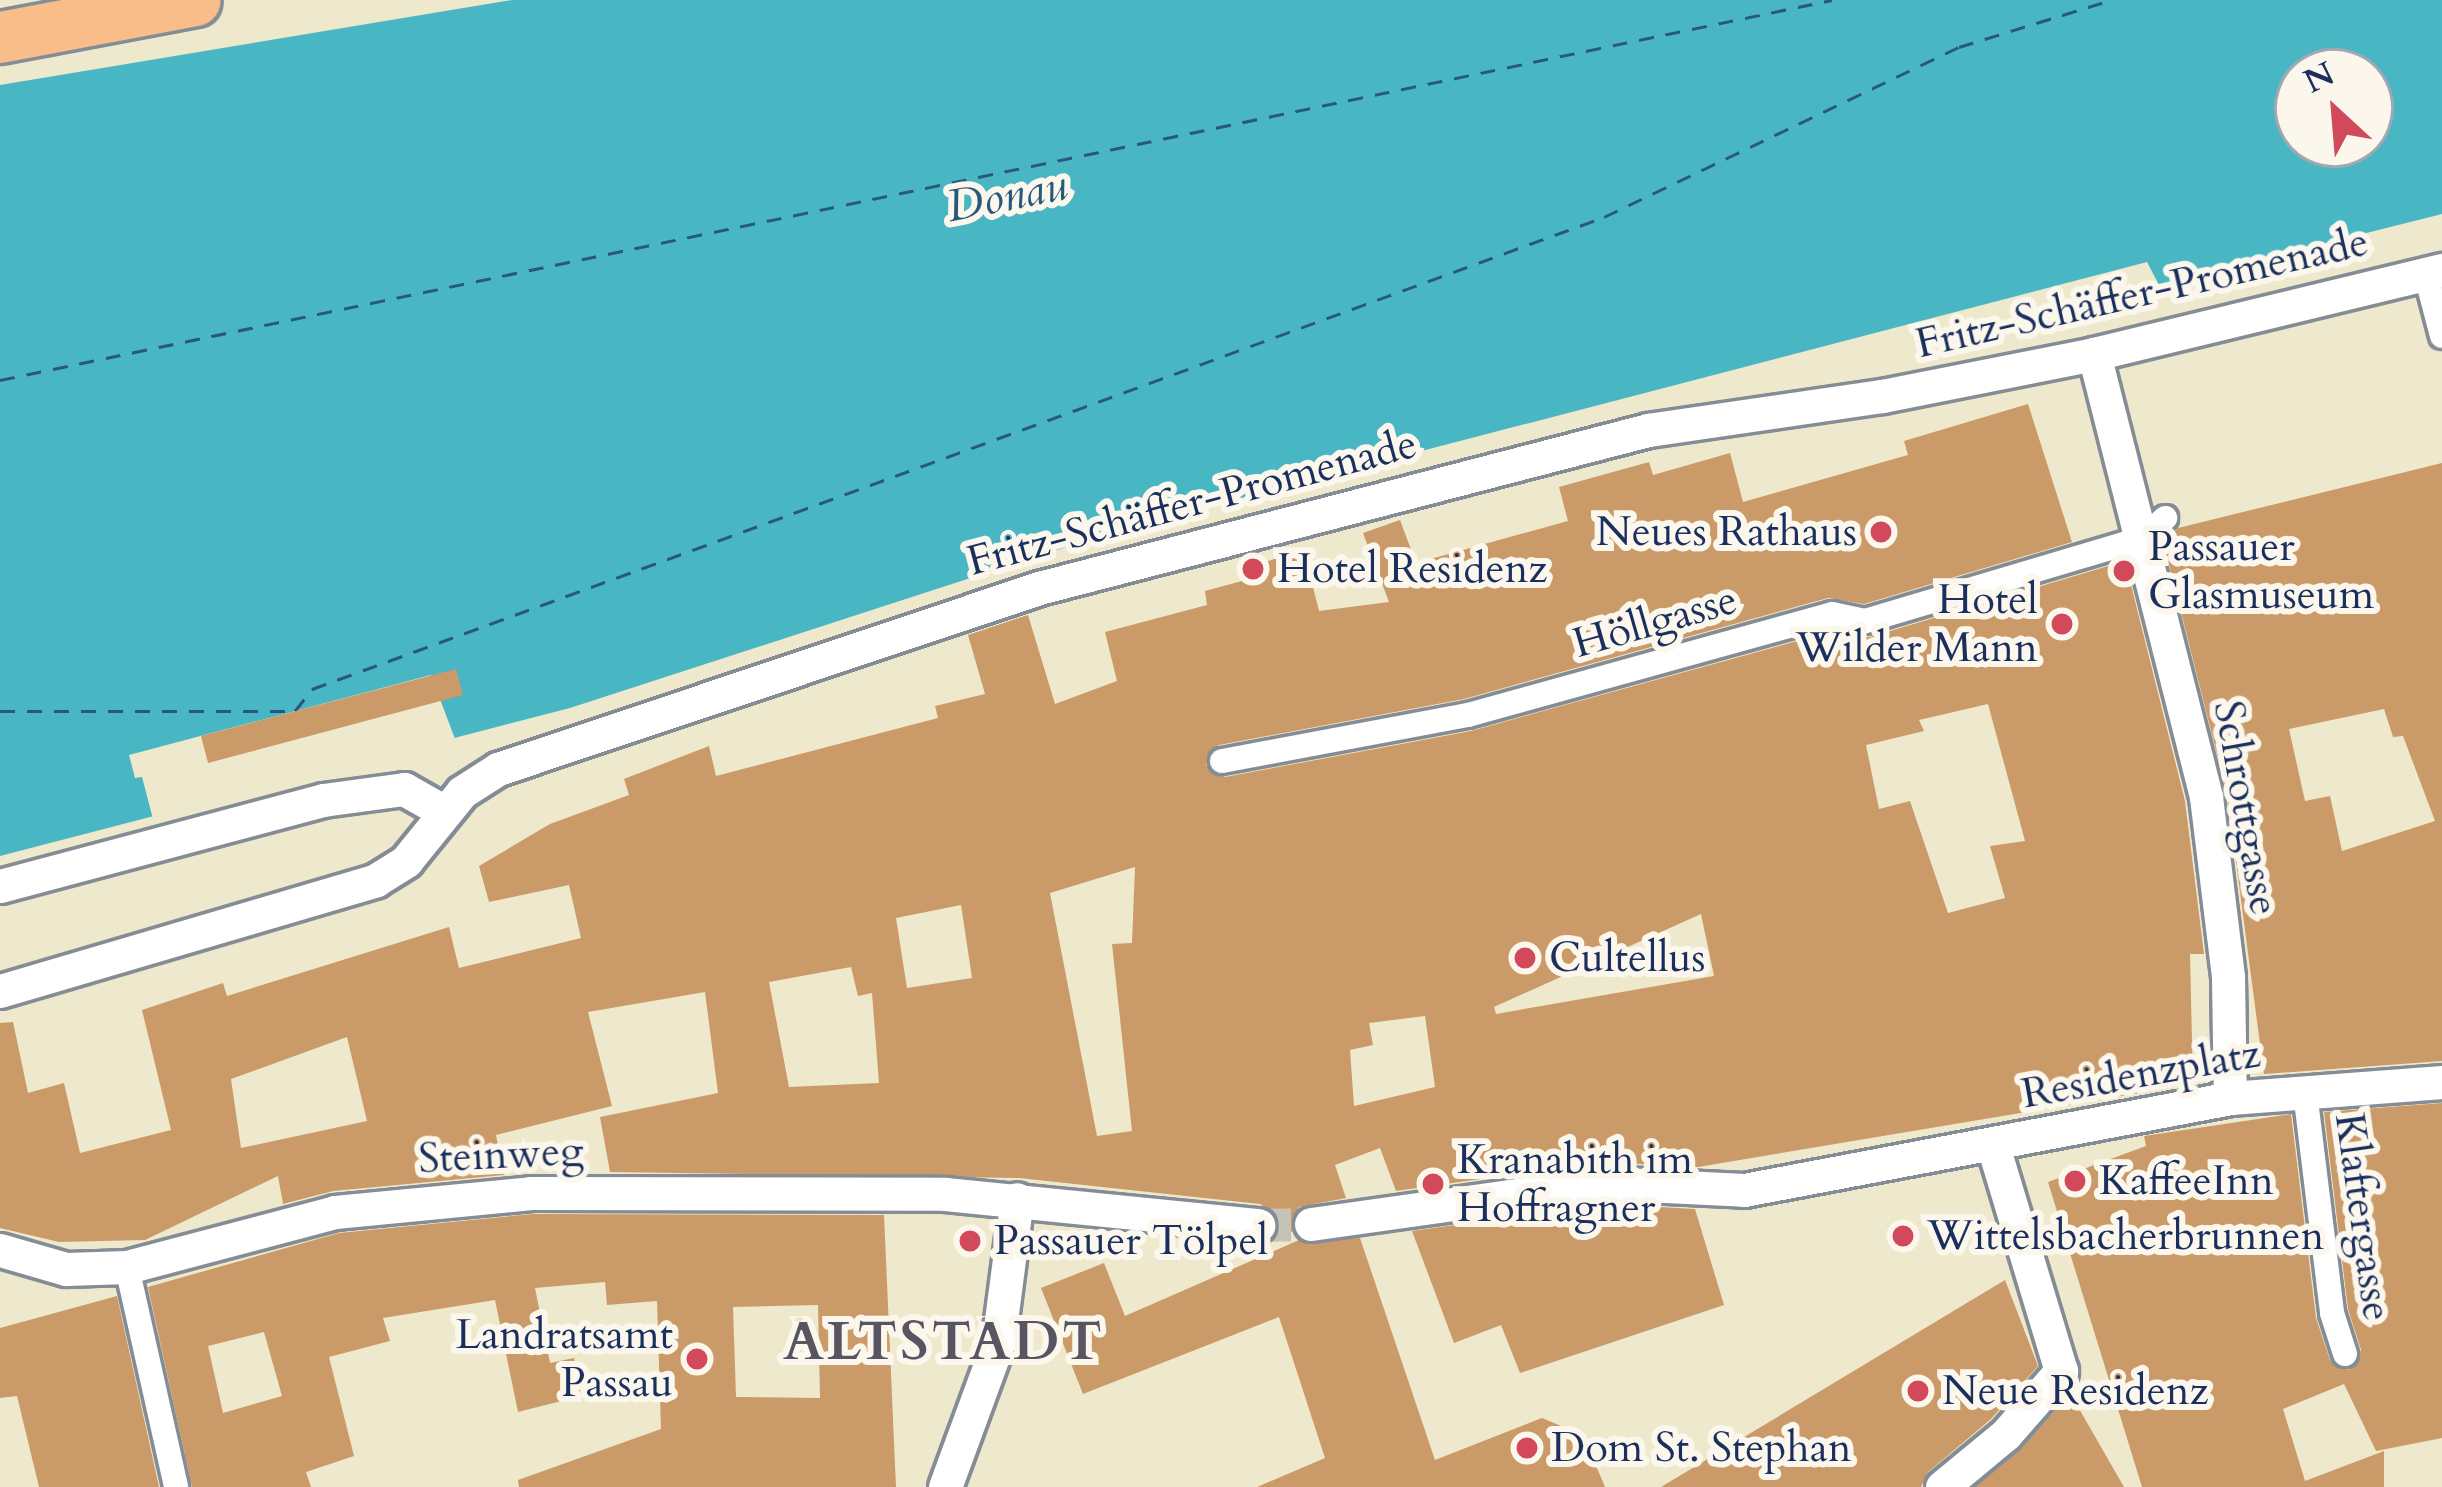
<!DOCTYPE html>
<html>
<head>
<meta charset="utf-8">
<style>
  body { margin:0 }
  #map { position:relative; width:2442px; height:1487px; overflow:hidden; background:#eee8cc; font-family:Cardo,serif }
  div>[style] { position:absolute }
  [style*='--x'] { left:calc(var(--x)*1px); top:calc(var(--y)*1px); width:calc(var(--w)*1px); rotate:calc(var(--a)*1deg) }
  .water>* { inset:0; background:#49b6c4 }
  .pier>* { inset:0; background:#eee8cc }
  .ferry>* { height:3px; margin-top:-1.5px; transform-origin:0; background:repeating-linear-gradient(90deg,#29587d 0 15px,transparent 0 27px) }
  .building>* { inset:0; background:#cb9a69 }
  .minor-tunnel>* { height:33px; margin-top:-16.5px; transform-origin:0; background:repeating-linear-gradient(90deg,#c4c3b6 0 33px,transparent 0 49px) }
  .roads { filter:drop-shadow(3px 0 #848c95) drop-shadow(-3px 0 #848c95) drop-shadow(0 3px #848c95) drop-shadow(0 -3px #848c95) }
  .pedestrian>* { height:24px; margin:-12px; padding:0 12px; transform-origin:12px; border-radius:12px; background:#fff }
  .minor>* { height:33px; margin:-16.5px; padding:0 16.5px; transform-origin:16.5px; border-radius:16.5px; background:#fff }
  .primary>* { height:51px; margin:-25.5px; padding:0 25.5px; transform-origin:25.5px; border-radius:25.5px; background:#f8bd89 }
  .dots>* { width:33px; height:33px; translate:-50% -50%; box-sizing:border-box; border:6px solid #fbf7ec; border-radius:50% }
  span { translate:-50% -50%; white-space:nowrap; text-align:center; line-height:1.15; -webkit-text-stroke:12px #fbf7ec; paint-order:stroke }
  .street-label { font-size:42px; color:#1b2f5e }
  .poi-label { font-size:42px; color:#1b2f5e }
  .right { translate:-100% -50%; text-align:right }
  .left { translate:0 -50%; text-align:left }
  .water-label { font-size:45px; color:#29587d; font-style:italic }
  .district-label { font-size:54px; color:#595462; font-weight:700; letter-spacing:3px }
  .north { position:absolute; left:2274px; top:48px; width:120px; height:120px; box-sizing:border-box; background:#fbf7ec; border:3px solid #a1a7b3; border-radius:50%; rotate:334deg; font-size:33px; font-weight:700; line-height:48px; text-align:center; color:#1b2f5e }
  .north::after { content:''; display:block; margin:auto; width:42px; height:54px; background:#d1495b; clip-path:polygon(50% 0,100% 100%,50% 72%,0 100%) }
</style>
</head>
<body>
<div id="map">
  <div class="water">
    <i style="clip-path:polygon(evenodd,512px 0,2442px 0,2442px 214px,2159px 285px,2147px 262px,1115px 531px,570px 708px,0 856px,0 85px,512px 0,2298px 72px,2370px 72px,2370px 144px,2298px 144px,2298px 72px)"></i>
  </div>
  <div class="pier">
    <i style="clip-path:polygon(431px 675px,455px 739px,153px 819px,142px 777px,135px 778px,129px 755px)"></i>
  </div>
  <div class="ferry">
    <i style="--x:0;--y:380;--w:1871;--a:-11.72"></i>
    <i style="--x:0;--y:711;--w:295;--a:0"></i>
    <i style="--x:295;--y:711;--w:28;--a:-52"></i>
    <i style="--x:312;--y:689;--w:1376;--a:-20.07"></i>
    <i style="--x:1604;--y:217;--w:394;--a:-25.6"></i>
    <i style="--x:1959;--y:47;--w:159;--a:-17.2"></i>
  </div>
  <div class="building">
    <i style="clip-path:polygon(evenodd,2028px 404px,2072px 542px,1864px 604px,1828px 598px,1464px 699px,1219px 745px,1206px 765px,1225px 777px,1471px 731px,1833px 631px,1870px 637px,2125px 561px,2185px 801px,2204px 954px,2190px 954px,2193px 1084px,1698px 1167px,1600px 1162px,1396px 1191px,1380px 1148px,1335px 1165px,1346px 1198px,1299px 1207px,1292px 1232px,1278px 1229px,1276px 1215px,1260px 1204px,1019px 1178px,610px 1172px,600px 1117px,718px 1093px,705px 992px,588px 1012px,612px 1106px,496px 1135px,504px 1175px,333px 1191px,283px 1204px,278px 1176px,145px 1240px,59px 1242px,0 1228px,0 1023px,13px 1022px,28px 1093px,64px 1083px,80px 1153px,171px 1130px,142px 1010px,223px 983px,227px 996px,449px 927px,459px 968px,581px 938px,569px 885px,489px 902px,479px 866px,550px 824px,629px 795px,624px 779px,709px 746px,716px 776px,938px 718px,935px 706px,985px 694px,968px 635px,1028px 615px,1055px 704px,1117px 681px,1105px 632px,1207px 605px,1205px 591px,1242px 581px,1239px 568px,1304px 552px,1319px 611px,1389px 602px,1363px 533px,1400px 520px,1416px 563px,1568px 521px,1559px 487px,1649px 462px,1653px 475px,1730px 453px,1743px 502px,1908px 455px,1904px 441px,2028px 404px,1988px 704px,2025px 841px,1990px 846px,2005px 898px,1948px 913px,1910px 801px,1879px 809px,1866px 745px,1924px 731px,1919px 720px,1988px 704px,2028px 404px,1135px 867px,1132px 943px,1112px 944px,1132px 1131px,1097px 1136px,1050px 893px,1135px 867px,2028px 404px,961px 905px,972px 978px,907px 988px,896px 918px,961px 905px,2028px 404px,1701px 914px,1714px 976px,1496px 1014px,1494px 1007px,1701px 914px,2028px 404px,851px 967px,858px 996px,872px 993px,879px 1083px,789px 1087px,769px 982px,851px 967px,2028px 404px,1425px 1016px,1435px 1087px,1354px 1106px,1350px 1050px,1373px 1045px,1369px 1023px,1425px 1016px,2028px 404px,347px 1037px,367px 1121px,241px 1148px,231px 1079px,347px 1037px)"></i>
    <i style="clip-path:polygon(evenodd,2442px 463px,2442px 1061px,2264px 1074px,2227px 794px,2164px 545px,2178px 528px,2442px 463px,2384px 709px,2393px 737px,2403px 736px,2435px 821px,2342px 851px,2330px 796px,2305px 801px,2289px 729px,2384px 709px)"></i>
    <i style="clip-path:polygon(456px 669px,463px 695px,208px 763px,201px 736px)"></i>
    <i style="clip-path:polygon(2442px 1103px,2442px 1438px,2376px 1451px,2344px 1384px,2283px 1409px,2305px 1481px,2384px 1451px,2384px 1487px,2142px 1487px,2048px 1182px,2146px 1146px,2144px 1136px,2291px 1114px,2316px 1318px,2330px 1360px,2349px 1370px,2361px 1350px,2348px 1309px,2324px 1112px)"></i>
    <i style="clip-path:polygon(1604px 1204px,1695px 1209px,1724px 1305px,1520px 1373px,1501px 1325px,1454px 1343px,1412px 1231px)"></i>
    <i style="clip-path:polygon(evenodd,532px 1214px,884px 1215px,896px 1487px,519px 1487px,518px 1480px,661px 1429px,657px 1301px,607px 1305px,605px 1282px,535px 1288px,550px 1363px,574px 1358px,581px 1396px,518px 1412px,495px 1300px,383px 1318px,390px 1341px,329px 1357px,354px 1456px,306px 1472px,311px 1487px,192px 1487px,148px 1287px,339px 1233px,532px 1214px,818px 1305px,820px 1398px,736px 1397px,733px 1307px,818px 1305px,532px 1214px,264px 1332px,282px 1396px,223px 1413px,208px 1346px,264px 1332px)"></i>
    <i style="clip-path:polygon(1360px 1238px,1435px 1460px,1542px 1418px,1583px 1435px,1605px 1487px,1257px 1487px,1325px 1458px,1279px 1317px,1083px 1394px,1041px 1288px,1104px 1263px,1125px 1316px,1299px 1240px)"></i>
    <i style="clip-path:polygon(2005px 1280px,2038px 1366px,1991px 1419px,1928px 1472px,1921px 1487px,1661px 1487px)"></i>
    <i style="clip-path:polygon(117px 1296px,159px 1487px,39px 1487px,17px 1396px,0 1398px,0 1328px)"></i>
    <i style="clip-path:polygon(2070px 1393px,2124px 1487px,1975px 1487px,2022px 1448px)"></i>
  </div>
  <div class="minor-tunnel">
    <i style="--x:1258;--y:1225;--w:53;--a:-1.1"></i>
  </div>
  <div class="roads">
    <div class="pedestrian">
      <i style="--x:2426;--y:275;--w:63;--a:75.3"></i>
      <i style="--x:1222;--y:761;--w:250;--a:-10.6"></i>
      <i style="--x:1468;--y:715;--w:378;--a:-15.5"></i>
      <i style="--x:1832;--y:614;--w:34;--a:12"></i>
      <i style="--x:1865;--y:621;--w:290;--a:-16.6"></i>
      <i style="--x:2143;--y:538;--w:30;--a:-42"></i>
      <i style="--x:2305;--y:1092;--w:223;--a:83"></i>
      <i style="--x:2332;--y:1313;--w:43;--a:72.4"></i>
      <i style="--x:127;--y:1267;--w:225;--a:77.4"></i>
    </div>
    <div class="minor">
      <i style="--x:2094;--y:354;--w:457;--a:75.8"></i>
      <i style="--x:2206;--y:797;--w:181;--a:83"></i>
      <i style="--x:2228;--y:977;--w:121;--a:89.1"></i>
      <i style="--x:0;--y:886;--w:334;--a:-14.9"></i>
      <i style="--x:323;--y:800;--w:82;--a:-7.7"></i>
      <i style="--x:404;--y:789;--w:45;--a:29.4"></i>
      <i style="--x:0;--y:991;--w:392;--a:-16.4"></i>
      <i style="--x:376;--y:880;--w:36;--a:-32"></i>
      <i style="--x:406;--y:861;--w:89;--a:-50.9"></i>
      <i style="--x:462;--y:792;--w:43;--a:-32.6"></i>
      <i style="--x:498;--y:769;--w:570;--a:-18.5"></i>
      <i style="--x:1039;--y:588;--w:629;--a:-14.54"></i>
      <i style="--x:1648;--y:430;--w:236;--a:-8.3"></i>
      <i style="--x:1882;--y:396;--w:216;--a:-11.2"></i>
      <i style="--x:2094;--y:354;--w:358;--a:-13.6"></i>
      <i style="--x:1311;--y:1224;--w:295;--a:-8"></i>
      <i style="--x:1603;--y:1183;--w:141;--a:2.8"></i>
      <i style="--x:1744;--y:1190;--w:495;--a:-10.7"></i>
      <i style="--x:2230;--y:1098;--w:213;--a:-4.3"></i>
      <i style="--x:0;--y:1250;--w:69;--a:16.1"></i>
      <i style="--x:66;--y:1269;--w:61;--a:-1.9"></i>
      <i style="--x:127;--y:1267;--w:215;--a:-14.8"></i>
      <i style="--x:335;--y:1212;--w:197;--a:-5.5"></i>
      <i style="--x:531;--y:1193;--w:414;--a:0.1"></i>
      <i style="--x:945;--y:1194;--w:315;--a:5.7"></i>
      <i style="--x:945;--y:1487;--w:153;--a:-69.8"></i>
      <i style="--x:998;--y:1343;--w:145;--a:-82.5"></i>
      <i style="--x:1942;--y:1487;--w:83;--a:-39.6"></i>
      <i style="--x:2006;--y:1434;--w:84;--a:-48.9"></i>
      <i style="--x:2061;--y:1371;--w:235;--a:-106.8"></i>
    </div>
    <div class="primary">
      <i style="--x:0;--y:37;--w:198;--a:-10.7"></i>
    </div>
  </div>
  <div class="dots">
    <i style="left:1881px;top:532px;background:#d1495b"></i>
    <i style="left:1253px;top:569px;background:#d1495b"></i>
    <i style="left:2124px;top:571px;background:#d1495b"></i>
    <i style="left:2062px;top:624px;background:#d1495b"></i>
    <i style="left:1525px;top:958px;background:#d1495b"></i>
    <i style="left:2075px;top:1181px;background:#d1495b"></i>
    <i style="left:1433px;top:1184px;background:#d1495b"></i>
    <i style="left:1903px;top:1236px;background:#d1495b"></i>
    <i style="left:970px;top:1241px;background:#d1495b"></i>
    <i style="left:697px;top:1359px;background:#d1495b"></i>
    <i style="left:1918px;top:1391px;background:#d1495b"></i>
    <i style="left:1527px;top:1448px;background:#d1495b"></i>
  </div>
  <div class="street-label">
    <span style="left:2142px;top:293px;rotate:-13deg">Fritz-Schäffer-Promenade</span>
    <span style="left:1192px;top:503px;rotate:-15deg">Fritz-Schäffer-Promenade</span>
    <span style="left:1655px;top:622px;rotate:-16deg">Höllgasse</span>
    <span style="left:2246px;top:808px;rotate:80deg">Schrottgasse</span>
    <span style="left:2141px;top:1074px;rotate:-10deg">Residenzplatz</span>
    <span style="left:501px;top:1155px;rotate:-3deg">Steinweg</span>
    <span style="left:2363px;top:1217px;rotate:82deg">Klaftergasse</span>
  </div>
  <div class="poi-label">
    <span class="right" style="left:1857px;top:532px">Neues Rathaus</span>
    <span class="left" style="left:2148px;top:571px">Passauer<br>Glasmuseum</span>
    <span class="left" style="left:1277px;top:569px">Hotel Residenz</span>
    <span class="right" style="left:2038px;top:624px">Hotel<br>Wilder Mann</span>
    <span class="left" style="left:1549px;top:958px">Cultellus</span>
    <span class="left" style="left:1457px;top:1184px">Kranabith im<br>Hoffragner</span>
    <span class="left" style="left:2099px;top:1181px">KaffeeInn</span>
    <span class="left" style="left:1927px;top:1236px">Wittelsbacherbrunnen</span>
    <span class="left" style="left:994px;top:1241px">Passauer Tölpel</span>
    <span class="right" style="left:673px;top:1359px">Landratsamt<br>Passau</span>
    <span class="left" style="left:1942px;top:1391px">Neue Residenz</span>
    <span class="left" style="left:1551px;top:1448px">Dom St. Stephan</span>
  </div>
  <div class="water-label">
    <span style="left:1007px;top:196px;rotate:-11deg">Donau</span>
  </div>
  <div class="district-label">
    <span style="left:944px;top:1343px">ALTSTADT</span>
  </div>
  <div class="north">N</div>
</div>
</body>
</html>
